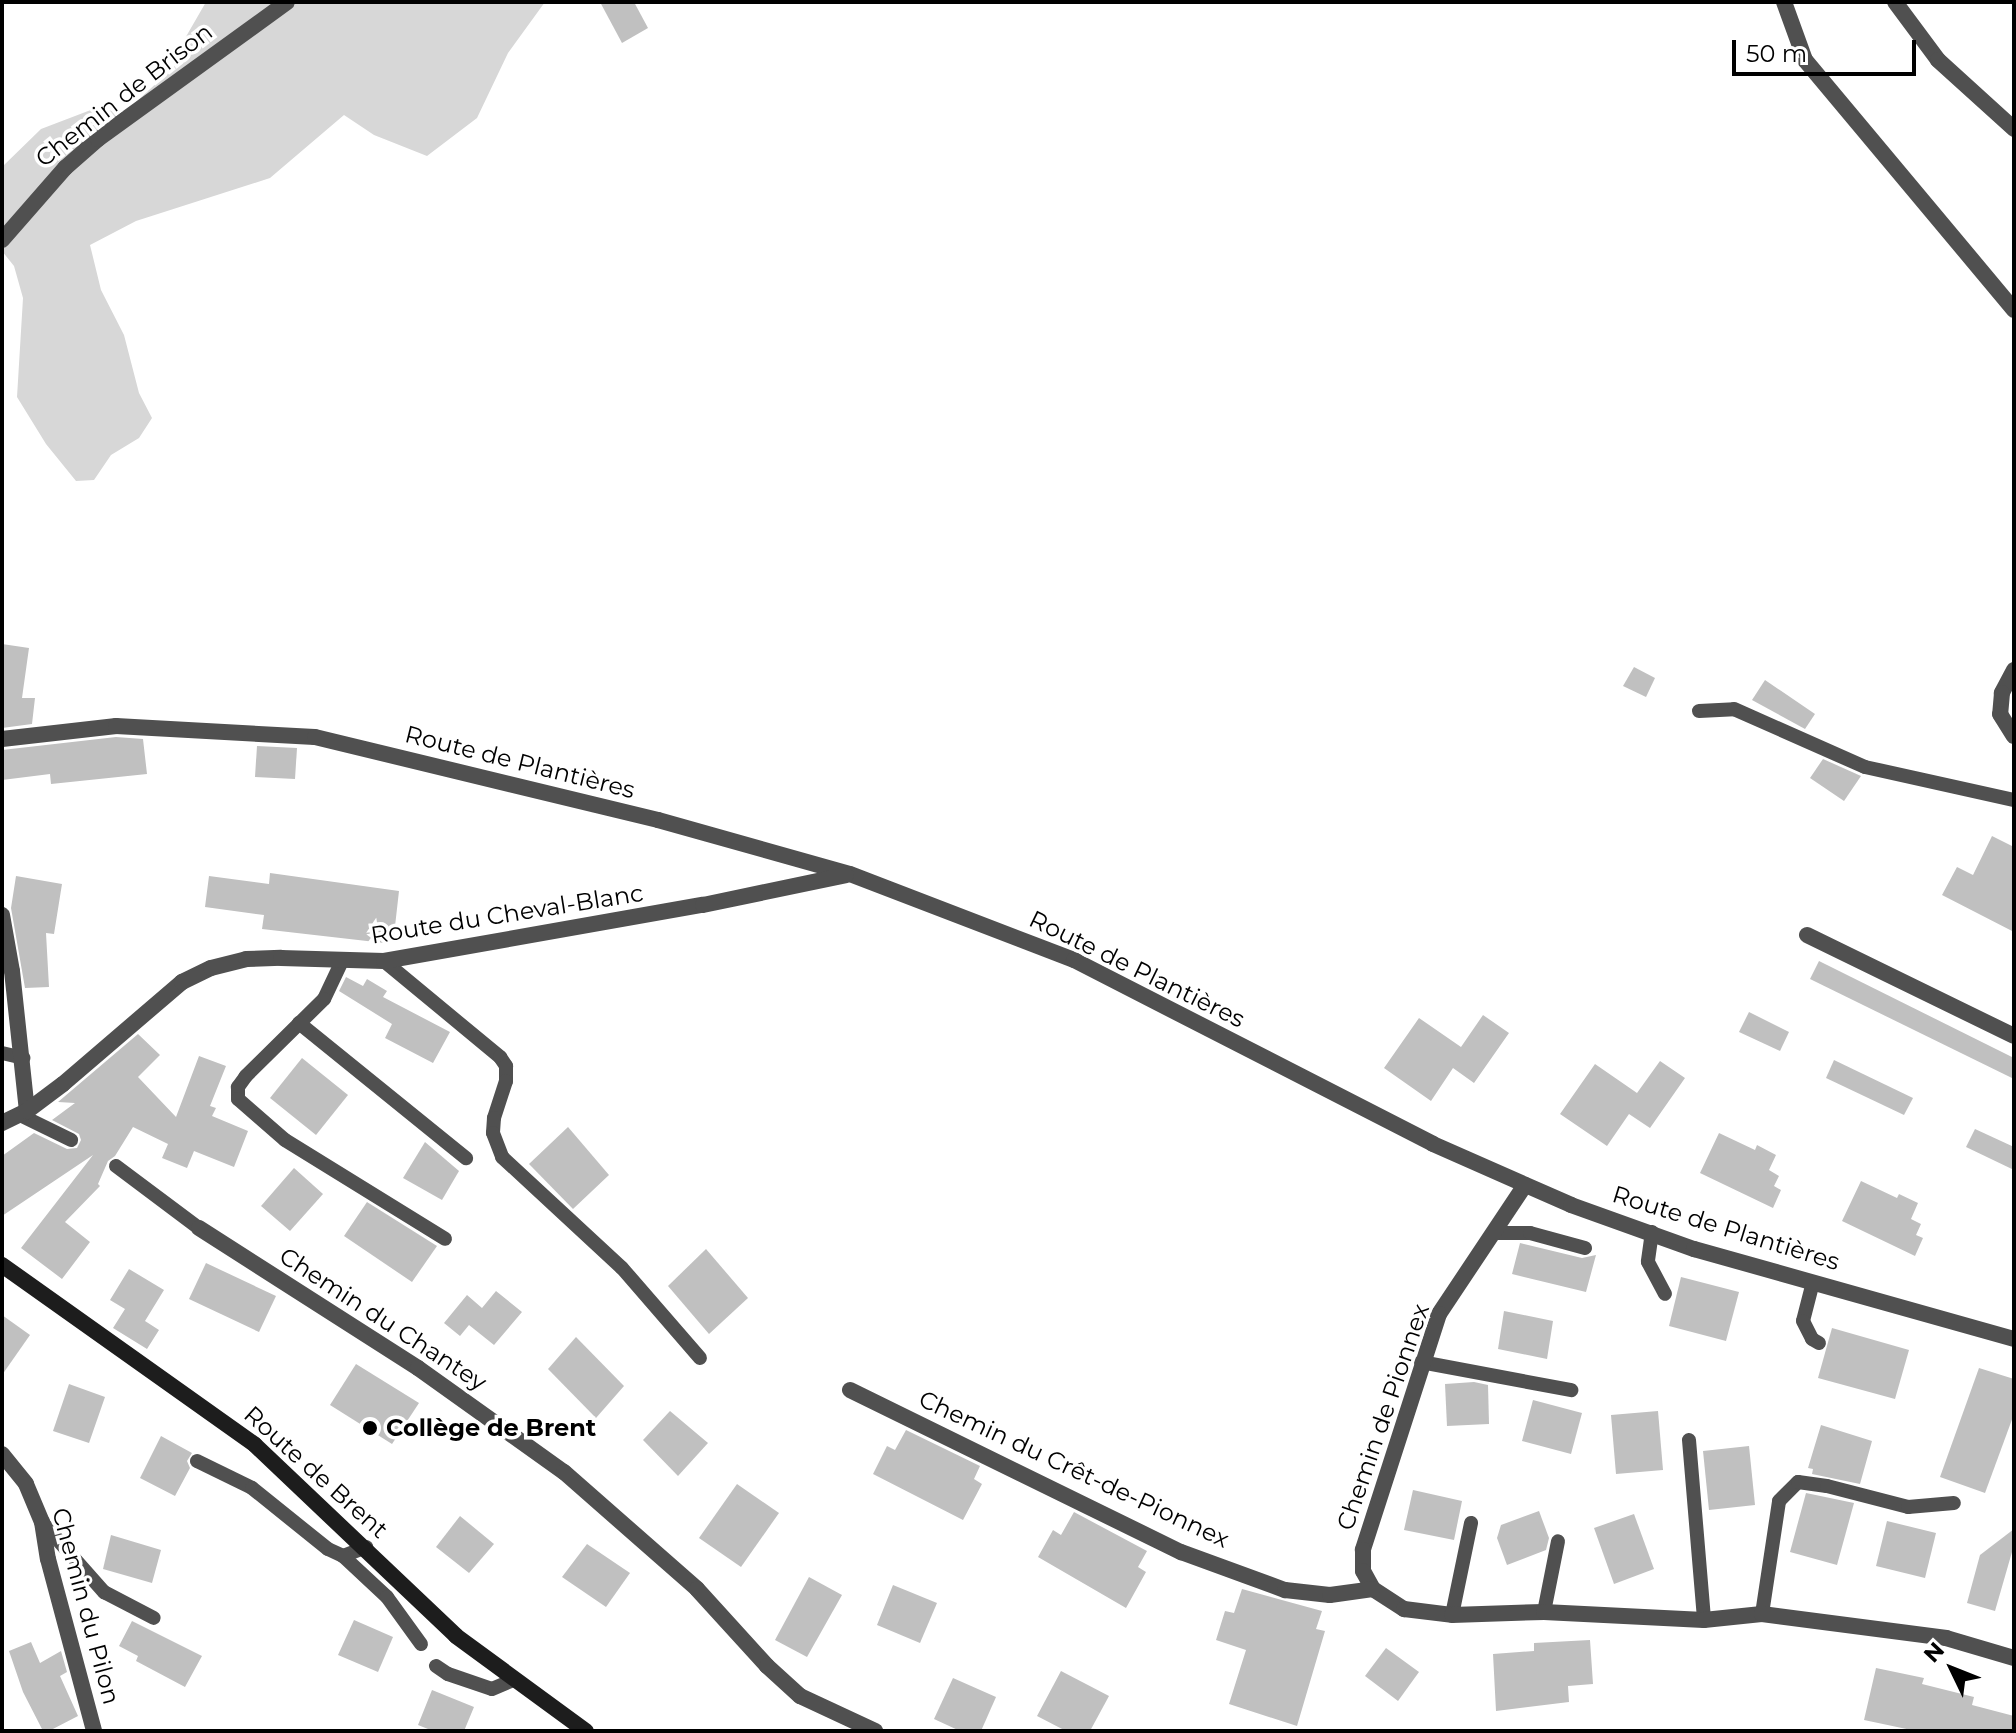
<!DOCTYPE html>
<html>
<head>
<meta charset="utf-8">
<style>
  body { margin:0 }
  #map { position:relative; width:2016px; height:1733px; overflow:hidden; background:#fff; font-family:Montserrat,sans-serif }
  div>[style] { position:absolute }
  [style*='--x'] { left:calc(var(--x)*1px); top:calc(var(--y)*1px); width:calc(var(--w)*1px); rotate:calc(var(--a)*1deg) }
  .green>* { inset:0; background:#d7d7d7 }
  .building>* { inset:0; background:#c0c0c0 }
  .service>* { height:14px; margin:-7px; padding:0 7px; transform-origin:7px; border-radius:7px; background:#505050 }
  .minor>* { height:16px; margin:-8px; padding:0 8px; transform-origin:8px; border-radius:8px; background:#505050 }
  .tertiary>* { height:16px; margin:-8px; padding:0 8px; transform-origin:8px; border-radius:8px; background:#505050 }
  .secondary>* { height:16px; margin:-8px; padding:0 8px; transform-origin:8px; border-radius:8px; background:#1d1d1d }
  .dots>* { width:22px; height:22px; translate:-50% -50%; box-sizing:border-box; border:4px solid #fff; border-radius:50% }
  span { translate:-50% -50%; white-space:nowrap; text-align:center; line-height:1.15; -webkit-text-stroke:7px #fff; paint-order:stroke }
  .street-label { font-size:24px; color:#000 }
  .poi-label { font-size:24px; color:#000; font-weight:700 }
  .left { translate:0 -50%; text-align:left }
  .frame { position:absolute; inset:0; border:4px solid #000; pointer-events:none }
  .north { position:absolute; left:1912px; top:1629px; width:80px; height:80px; -webkit-text-stroke:6px #fff; paint-order:stroke; rotate:313deg; font-size:22px; font-weight:700; line-height:32px; text-align:center; color:#000 }
  .north::after { content:''; display:block; margin:auto; width:28px; height:36px; background:#000; clip-path:polygon(50% 0,100% 100%,50% 72%,0 100%) }
  .scale { position:absolute; left:1732px; top:40px; width:184px; height:36px; box-sizing:border-box; border:4px solid #000; border-top:0; padding-left:10px; font-size:24px; line-height:28px; white-space:nowrap; color:#000; -webkit-text-stroke:6px #fff; paint-order:stroke }
</style>
</head>
<body>
<div id="map">
  <div class="green">
    <i style="clip-path:polygon(206px 2px,545px 2px,508px 53px,477px 118px,427px 156px,374px 135px,344px 115px,270px 178px,136px 221px,90px 245px,101px 290px,124px 335px,139px 393px,152px 418px,139px 438px,111px 455px,94px 480px,76px 481px,46px 444px,17px 397px,23px 298px,14px 266px,2px 251px,2px 167px,41px 129px,96px 108px,124px 113px,174px 67px,180px 47px)"></i>
  </div>
  <div class="building">
    <i style="clip-path:polygon(600px 2px,634px 2px,648px 28px,622px 43px)"></i>
    <i style="clip-path:polygon(2px 644px,29px 648px,22px 698px,35px 698px,32px 724px,2px 728px)"></i>
    <i style="clip-path:polygon(1634px 667px,1655px 678px,1646px 697px,1623px 686px)"></i>
    <i style="clip-path:polygon(1765px 680px,1815px 714px,1805px 729px,1752px 700px)"></i>
    <i style="clip-path:polygon(116px 737px,143px 739px,147px 774px,51px 784px,50px 774px,2px 780px,2px 750px)"></i>
    <i style="clip-path:polygon(257px 746px,297px 748px,295px 779px,255px 777px)"></i>
    <i style="clip-path:polygon(1823px 759px,1861px 776px,1844px 801px,1810px 778px)"></i>
    <i style="clip-path:polygon(1992px 836px,2014px 847px,2014px 932px,1942px 895px,1957px 867px,1973px 875px)"></i>
    <i style="clip-path:polygon(270px 873px,399px 891px,393px 944px,262px 929px,264px 915px,205px 907px,209px 876px,269px 884px)"></i>
    <i style="clip-path:polygon(16px 876px,62px 884px,54px 934px,46px 933px,49px 987px,25px 988px,11px 908px)"></i>
    <i style="clip-path:polygon(1819px 961px,2014px 1058px,2014px 1079px,1810px 979px)"></i>
    <i style="clip-path:polygon(346px 977px,363px 986px,367px 979px,387px 991px,383px 997px,450px 1032px,433px 1063px,385px 1038px,392px 1024px,339px 991px)"></i>
    <i style="clip-path:polygon(1749px 1012px,1789px 1032px,1780px 1051px,1739px 1032px)"></i>
    <i style="clip-path:polygon(1483px 1015px,1509px 1033px,1474px 1083px,1453px 1068px,1431px 1101px,1384px 1068px,1419px 1018px,1461px 1047px)"></i>
    <i style="clip-path:polygon(138px 1034px,160px 1055px,138px 1077px,176px 1117px,199px 1056px,226px 1066px,210px 1106px,216px 1108px,212px 1116px,248px 1131px,234px 1167px,194px 1151px,187px 1168px,162px 1158px,168px 1144px,133px 1127px,115px 1156px,108px 1161px,98px 1184px,100px 1186px,65px 1222px,90px 1242px,62px 1279px,21px 1248px,93px 1155px,2px 1216px,2px 1156px,34px 1133px,67px 1149px,77px 1148px,81px 1140px,79px 1134px,52px 1120px,75px 1103px,58px 1102px)"></i>
    <i style="clip-path:polygon(302px 1058px,348px 1095px,316px 1135px,270px 1098px)"></i>
    <i style="clip-path:polygon(1834px 1060px,1913px 1098px,1904px 1115px,1826px 1078px)"></i>
    <i style="clip-path:polygon(1660px 1061px,1685px 1078px,1650px 1128px,1629px 1114px,1607px 1146px,1560px 1114px,1595px 1064px,1637px 1093px)"></i>
    <i style="clip-path:polygon(568px 1127px,609px 1175px,573px 1209px,529px 1164px)"></i>
    <i style="clip-path:polygon(1975px 1129px,2014px 1147px,2014px 1170px,1966px 1147px)"></i>
    <i style="clip-path:polygon(1719px 1133px,1755px 1150px,1757px 1145px,1776px 1155px,1769px 1170px,1779px 1176px,1774px 1186px,1781px 1190px,1773px 1208px,1700px 1173px)"></i>
    <i style="clip-path:polygon(425px 1142px,459px 1171px,442px 1200px,403px 1178px)"></i>
    <i style="clip-path:polygon(294px 1168px,323px 1194px,290px 1231px,261px 1206px)"></i>
    <i style="clip-path:polygon(1861px 1181px,1897px 1198px,1899px 1194px,1918px 1203px,1911px 1219px,1921px 1224px,1916px 1235px,1923px 1238px,1915px 1256px,1842px 1221px)"></i>
    <i style="clip-path:polygon(367px 1202px,437px 1246px,412px 1282px,344px 1236px)"></i>
    <i style="clip-path:polygon(1520px 1243px,1582px 1258px,1596px 1255px,1586px 1292px,1512px 1274px)"></i>
    <i style="clip-path:polygon(706px 1249px,748px 1298px,709px 1334px,668px 1286px)"></i>
    <i style="clip-path:polygon(206px 1263px,276px 1296px,259px 1332px,189px 1299px)"></i>
    <i style="clip-path:polygon(129px 1269px,164px 1290px,145px 1321px,159px 1330px,147px 1349px,113px 1328px,125px 1309px,110px 1300px)"></i>
    <i style="clip-path:polygon(1681px 1277px,1739px 1292px,1726px 1341px,1669px 1326px)"></i>
    <i style="clip-path:polygon(496px 1291px,522px 1312px,494px 1345px,469px 1325px,460px 1336px,444px 1323px,467px 1295px,482px 1308px)"></i>
    <i style="clip-path:polygon(1504px 1311px,1553px 1321px,1547px 1359px,1498px 1349px)"></i>
    <i style="clip-path:polygon(2px 1315px,30px 1335px,2px 1375px)"></i>
    <i style="clip-path:polygon(1832px 1328px,1909px 1350px,1895px 1399px,1818px 1378px)"></i>
    <i style="clip-path:polygon(576px 1337px,624px 1386px,596px 1418px,548px 1369px)"></i>
    <i style="clip-path:polygon(356px 1364px,419px 1403px,392px 1444px,330px 1405px)"></i>
    <i style="clip-path:polygon(1979px 1368px,2014px 1379px,2014px 1414px,1985px 1493px,1940px 1477px)"></i>
    <i style="clip-path:polygon(1474px 1382px,1488px 1385px,1489px 1424px,1447px 1426px,1445px 1384px)"></i>
    <i style="clip-path:polygon(69px 1384px,105px 1397px,89px 1443px,53px 1431px)"></i>
    <i style="clip-path:polygon(1533px 1400px,1582px 1413px,1571px 1454px,1522px 1441px)"></i>
    <i style="clip-path:polygon(670px 1411px,708px 1443px,678px 1476px,643px 1440px)"></i>
    <i style="clip-path:polygon(1658px 1411px,1663px 1470px,1616px 1474px,1611px 1415px)"></i>
    <i style="clip-path:polygon(1821px 1425px,1872px 1441px,1860px 1484px,1812px 1474px,1813px 1469px,1808px 1468px)"></i>
    <i style="clip-path:polygon(906px 1430px,980px 1466px,974px 1479px,982px 1484px,963px 1520px,873px 1474px,887px 1446px,895px 1450px)"></i>
    <i style="clip-path:polygon(161px 1436px,192px 1453px,187px 1461px,190px 1468px,175px 1496px,140px 1478px)"></i>
    <i style="clip-path:polygon(1749px 1446px,1755px 1505px,1709px 1510px,1703px 1451px)"></i>
    <i style="clip-path:polygon(737px 1484px,779px 1513px,741px 1567px,699px 1538px)"></i>
    <i style="clip-path:polygon(1413px 1490px,1462px 1501px,1454px 1540px,1404px 1530px)"></i>
    <i style="clip-path:polygon(1806px 1493px,1854px 1503px,1837px 1565px,1790px 1552px)"></i>
    <i style="clip-path:polygon(1539px 1511px,1549px 1538px,1546px 1550px,1507px 1565px,1497px 1538px,1501px 1525px)"></i>
    <i style="clip-path:polygon(1074px 1512px,1147px 1551px,1138px 1567px,1146px 1572px,1126px 1608px,1038px 1557px,1053px 1530px,1061px 1535px)"></i>
    <i style="clip-path:polygon(1634px 1514px,1654px 1569px,1614px 1584px,1594px 1528px)"></i>
    <i style="clip-path:polygon(460px 1516px,494px 1544px,469px 1573px,436px 1547px)"></i>
    <i style="clip-path:polygon(1887px 1521px,1936px 1533px,1925px 1578px,1876px 1566px)"></i>
    <i style="clip-path:polygon(2014px 1529px,2014px 1545px,1995px 1611px,1967px 1603px,1980px 1555px)"></i>
    <i style="clip-path:polygon(111px 1535px,161px 1550px,152px 1583px,103px 1569px)"></i>
    <i style="clip-path:polygon(587px 1544px,630px 1573px,606px 1607px,562px 1577px)"></i>
    <i style="clip-path:polygon(809px 1577px,842px 1595px,807px 1657px,775px 1640px)"></i>
    <i style="clip-path:polygon(893px 1585px,937px 1603px,920px 1643px,877px 1625px)"></i>
    <i style="clip-path:polygon(1242px 1589px,1322px 1611px,1316px 1629px,1325px 1631px,1297px 1726px,1229px 1704px,1246px 1650px,1216px 1640px,1225px 1611px,1234px 1613px)"></i>
    <i style="clip-path:polygon(354px 1620px,393px 1637px,378px 1672px,338px 1655px)"></i>
    <i style="clip-path:polygon(132px 1621px,202px 1656px,185px 1687px,136px 1661px,138px 1656px,119px 1646px)"></i>
    <i style="clip-path:polygon(1590px 1640px,1593px 1684px,1568px 1686px,1569px 1702px,1496px 1711px,1493px 1654px,1534px 1651px,1534px 1643px)"></i>
    <i style="clip-path:polygon(31px 1642px,40px 1663px,61px 1651px,67px 1672px,60px 1676px,78px 1716px,49px 1731px,43px 1731px,23px 1692px,9px 1651px)"></i>
    <i style="clip-path:polygon(1386px 1648px,1419px 1672px,1398px 1701px,1365px 1676px)"></i>
    <i style="clip-path:polygon(1876px 1668px,1924px 1678px,1922px 1684px,1974px 1697px,1972px 1705px,2014px 1716px,2014px 1731px,1916px 1731px,1864px 1720px)"></i>
    <i style="clip-path:polygon(1061px 1671px,1109px 1696px,1090px 1731px,1066px 1731px,1037px 1716px)"></i>
    <i style="clip-path:polygon(953px 1678px,996px 1697px,981px 1731px,960px 1731px,934px 1719px)"></i>
    <i style="clip-path:polygon(432px 1690px,474px 1707px,464px 1731px,433px 1731px,418px 1725px)"></i>
  </div>
  <div class="service">
    <i style="--x:1699;--y:711;--w:35;--a:-3"></i>
    <i style="--x:1734;--y:709;--w:143;--a:23.9"></i>
    <i style="--x:1865;--y:767;--w:153;--a:12.5"></i>
    <i style="--x:342;--y:961;--w:42;--a:115.3"></i>
    <i style="--x:324;--y:999;--w:110;--a:135.4"></i>
    <i style="--x:246;--y:1076;--w:14;--a:126"></i>
    <i style="--x:238;--y:1087;--w:12;--a:90"></i>
    <i style="--x:238;--y:1099;--w:62;--a:41.1"></i>
    <i style="--x:285;--y:1140;--w:188;--a:31.7"></i>
    <i style="--x:384;--y:961;--w:151;--a:39.6"></i>
    <i style="--x:500;--y:1057;--w:11;--a:56"></i>
    <i style="--x:506;--y:1066;--w:15;--a:90"></i>
    <i style="--x:506;--y:1081;--w:39;--a:108"></i>
    <i style="--x:494;--y:1118;--w:15;--a:94"></i>
    <i style="--x:493;--y:1133;--w:26;--a:69"></i>
    <i style="--x:502;--y:1157;--w:163;--a:42.8"></i>
    <i style="--x:622;--y:1268;--w:119;--a:49.1"></i>
    <i style="--x:299;--y:1023;--w:215;--a:39"></i>
    <i style="--x:2;--y:1053;--w:22;--a:13"></i>
    <i style="--x:20;--y:1115;--w:57;--a:26.1"></i>
    <i style="--x:116;--y:1166;--w:104;--a:36.8"></i>
    <i style="--x:1652;--y:1232;--w:30;--a:98"></i>
    <i style="--x:1648;--y:1262;--w:36;--a:62"></i>
    <i style="--x:1494;--y:1233;--w:36;--a:0"></i>
    <i style="--x:1530;--y:1233;--w:57;--a:15.3"></i>
    <i style="--x:1813;--y:1282;--w:40;--a:104.4"></i>
    <i style="--x:1803;--y:1321;--w:20;--a:63"></i>
    <i style="--x:1812;--y:1339;--w:8;--a:30"></i>
    <i style="--x:1421;--y:1362;--w:153;--a:10.6"></i>
    <i style="--x:1689;--y:1440;--w:181;--a:85.2"></i>
    <i style="--x:197;--y:1461;--w:61;--a:26.1"></i>
    <i style="--x:252;--y:1488;--w:97;--a:38.8"></i>
    <i style="--x:328;--y:1549;--w:17;--a:25"></i>
    <i style="--x:343;--y:1556;--w:25;--a:-21"></i>
    <i style="--x:42;--y:1522;--w:94;--a:48.5"></i>
    <i style="--x:104;--y:1592;--w:56;--a:27.5"></i>
    <i style="--x:343;--y:1556;--w:60;--a:43"></i>
    <i style="--x:387;--y:1597;--w:58;--a:54.1"></i>
    <i style="--x:1544;--y:1612;--w:72;--a:-78.8"></i>
    <i style="--x:1762;--y:1614;--w:114;--a:-81.4"></i>
    <i style="--x:1779;--y:1501;--w:27;--a:-45"></i>
    <i style="--x:1798;--y:1482;--w:29;--a:8"></i>
    <i style="--x:1827;--y:1486;--w:84;--a:14.5"></i>
    <i style="--x:1908;--y:1507;--w:46;--a:-5"></i>
    <i style="--x:1452;--y:1615;--w:94;--a:-78.3"></i>
    <i style="--x:436;--y:1666;--w:14;--a:34"></i>
    <i style="--x:448;--y:1674;--w:46;--a:18.8"></i>
    <i style="--x:492;--y:1689;--w:23;--a:-23"></i>
  </div>
  <div class="minor">
    <i style="--x:1784;--y:2;--w:62;--a:70.1"></i>
    <i style="--x:1805;--y:60;--w:326;--a:50.1"></i>
    <i style="--x:1895;--y:2;--w:72;--a:53.4"></i>
    <i style="--x:1938;--y:60;--w:103;--a:42.2"></i>
    <i style="--x:2;--y:240;--w:96;--a:-48.8"></i>
    <i style="--x:65;--y:168;--w:44;--a:-41.3"></i>
    <i style="--x:98;--y:139;--w:233;--a:-35.9"></i>
    <i style="--x:2;--y:739;--w:115;--a:-6.5"></i>
    <i style="--x:116;--y:726;--w:199;--a:3.2"></i>
    <i style="--x:315;--y:737;--w:353;--a:13.6"></i>
    <i style="--x:658;--y:820;--w:199;--a:15.7"></i>
    <i style="--x:850;--y:874;--w:240;--a:21"></i>
    <i style="--x:1074;--y:960;--w:403;--a:27.1"></i>
    <i style="--x:1433;--y:1144;--w:151;--a:23.8"></i>
    <i style="--x:1571;--y:1205;--w:131;--a:19.7"></i>
    <i style="--x:1694;--y:1249;--w:332;--a:15.7"></i>
    <i style="--x:2;--y:915;--w:57;--a:79.9"></i>
    <i style="--x:12;--y:971;--w:141;--a:83.9"></i>
    <i style="--x:1807;--y:935;--w:230;--a:26"></i>
    <i style="--x:2;--y:1123;--w:28;--a:-26"></i>
    <i style="--x:27;--y:1111;--w:45;--a:-36.9"></i>
    <i style="--x:63;--y:1084;--w:157;--a:-40.6"></i>
    <i style="--x:182;--y:982;--w:32;--a:-26"></i>
    <i style="--x:211;--y:968;--w:36;--a:-14"></i>
    <i style="--x:246;--y:959;--w:35;--a:-2"></i>
    <i style="--x:281;--y:958;--w:103;--a:1.7"></i>
    <i style="--x:384;--y:961;--w:324;--a:-10"></i>
    <i style="--x:703;--y:905;--w:146;--a:-11.8"></i>
    <i style="--x:1525;--y:1185;--w:155;--a:123.7"></i>
    <i style="--x:1439;--y:1314;--w:248;--a:107.9"></i>
    <i style="--x:1363;--y:1550;--w:21;--a:90"></i>
    <i style="--x:1363;--y:1571;--w:21;--a:61"></i>
    <i style="--x:1373;--y:1589;--w:37;--a:33"></i>
    <i style="--x:1404;--y:1609;--w:48;--a:7.1"></i>
    <i style="--x:1452;--y:1615;--w:92;--a:-1.9"></i>
    <i style="--x:1544;--y:1612;--w:160;--a:2.9"></i>
    <i style="--x:1704;--y:1620;--w:58;--a:-5.9"></i>
    <i style="--x:1762;--y:1614;--w:186;--a:7.4"></i>
    <i style="--x:1946;--y:1638;--w:71;--a:16.4"></i>
    <i style="--x:199;--y:1228;--w:260;--a:32.6"></i>
    <i style="--x:418;--y:1368;--w:179;--a:35.5"></i>
    <i style="--x:564;--y:1472;--w:177;--a:41.3"></i>
    <i style="--x:697;--y:1589;--w:104;--a:47.7"></i>
    <i style="--x:767;--y:1666;--w:45;--a:42.3"></i>
    <i style="--x:800;--y:1696;--w:83;--a:25"></i>
    <i style="--x:850;--y:1390;--w:369;--a:26.1"></i>
    <i style="--x:1181;--y:1552;--w:111;--a:20.1"></i>
    <i style="--x:1285;--y:1590;--w:45;--a:6.3"></i>
    <i style="--x:1330;--y:1595;--w:43;--a:-7.9"></i>
    <i style="--x:2;--y:1454;--w:38;--a:51"></i>
    <i style="--x:26;--y:1484;--w:41;--a:67.2"></i>
    <i style="--x:42;--y:1522;--w:37;--a:81"></i>
    <i style="--x:48;--y:1559;--w:178;--a:75"></i>
  </div>
  <div class="tertiary">
    <i style="--x:2014;--y:670;--w:26;--a:118"></i>
    <i style="--x:2002;--y:693;--w:21;--a:95"></i>
    <i style="--x:2000;--y:714;--w:26;--a:58"></i>
  </div>
  <div class="secondary">
    <i style="--x:2;--y:1265;--w:310;--a:35.4"></i>
    <i style="--x:255;--y:1445;--w:277;--a:43.5"></i>
    <i style="--x:456;--y:1636;--w:161;--a:36.2"></i>
  </div>
  <div class="dots">
    <i style="left:370px;top:1428px;background:#000"></i>
  </div>
  <div class="street-label">
    <span style="left:124px;top:95px;rotate:-38deg">Chemin de Brison</span>
    <span style="left:520px;top:762px;rotate:14deg">Route de Plantières</span>
    <span style="left:507px;top:914px;rotate:-9deg">Route du Cheval-Blanc</span>
    <span style="left:1137px;top:969px;rotate:26deg">Route de Plantières</span>
    <span style="left:1726px;top:1228px;rotate:17deg">Route de Plantières</span>
    <span style="left:383px;top:1319px;rotate:33deg">Chemin du Chantey</span>
    <span style="left:1383px;top:1417px;rotate:-71deg">Chemin de Pionnex</span>
    <span style="left:1074px;top:1469px;rotate:25deg">Chemin du Crêt-de-Pionnex</span>
    <span style="left:316px;top:1472px;rotate:42deg">Route de Brent</span>
    <span style="left:86px;top:1606px;rotate:75deg">Chemin du Pilon</span>
  </div>
  <div class="poi-label">
    <span class="left" style="left:386px;top:1428px">Collège de Brent</span>
  </div>
  <div class="frame"></div>
  <div class="north">N</div>
  <div class="scale">50 m</div>
</div>
</body>
</html>
